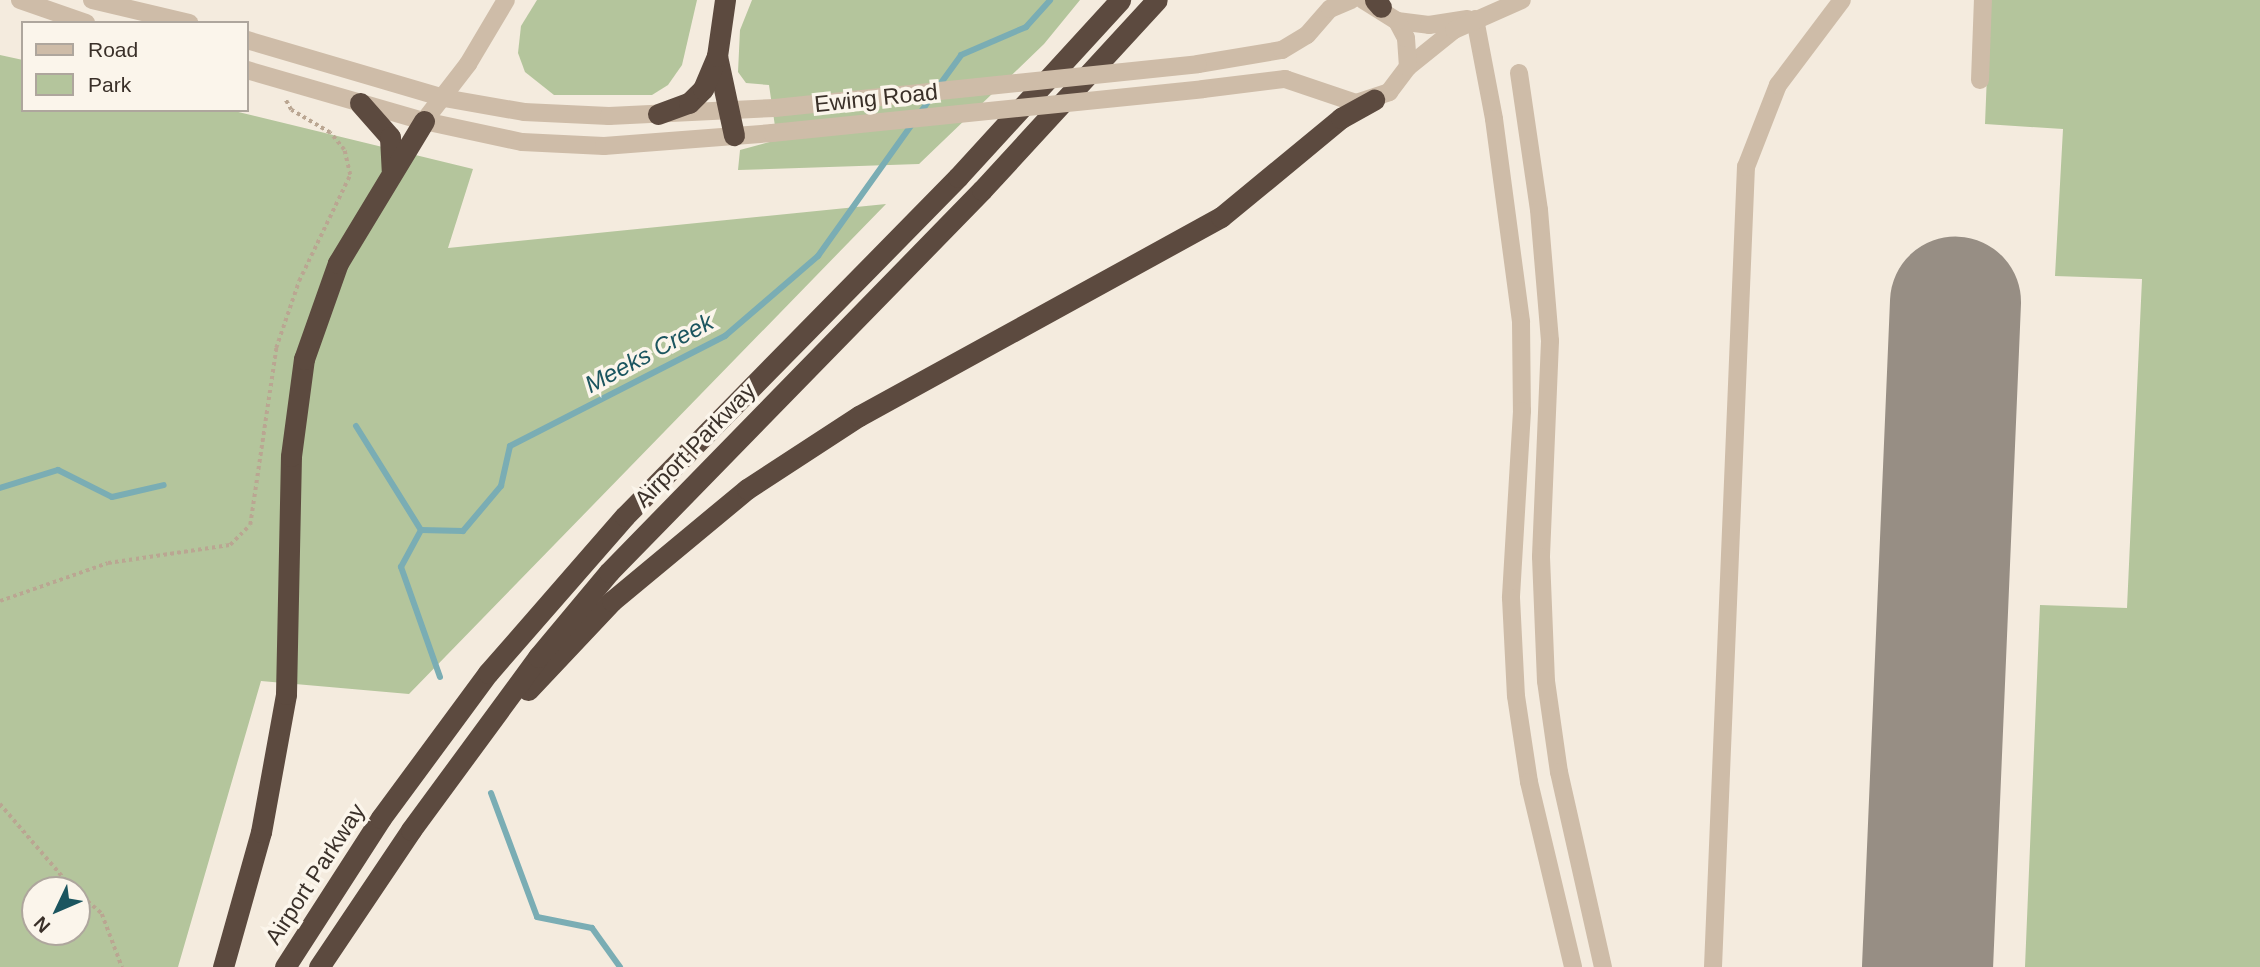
<!DOCTYPE html>
<html>
<head>
<meta charset="utf-8">
<style>
  body { margin:0 }
  #map { position:relative; width:2260px; height:967px; overflow:hidden; background:#f4ebde; font-family:Arial,sans-serif }
  div>[style] { position:absolute }
  [style*='--x'] { left:calc(var(--x)*1px); top:calc(var(--y)*1px); width:calc(var(--w)*1px); rotate:calc(var(--a)*1deg) }
  .green>* { inset:0; background:#b4c59c }
  .stream>* { height:6px; margin:-3px; padding:0 3px; transform-origin:3px; border-radius:3px; background:#7aadb4 }
  .runway>* { height:131px; margin:-65.5px; padding:0 65.5px; transform-origin:65.5px; border-radius:65.5px; background:#978e84 }
  .path>* { height:3.5px; margin-top:-1.75px; transform-origin:0; background:repeating-linear-gradient(90deg,#baa692 0 3.5px,transparent 0 7px) }
  .minor>* { height:18px; margin:-9px; padding:0 9px; transform-origin:9px; border-radius:9px; background:#cebca8 }
  .highway>* { height:21px; margin:-10.5px; padding:0 10.5px; transform-origin:10.5px; border-radius:10.5px; background:#5c4a3f }
  .minor-bridge>* { height:18px; margin:-9px; padding:0 9px; transform-origin:9px; border-radius:9px; background:#cebca8 }
  span { translate:-50% -50%; white-space:nowrap; text-align:center; line-height:1.15; -webkit-text-stroke:7px #fbf5eb; paint-order:stroke }
  .street-label { font-size:23px; color:#3a3029 }
  .water-label { font-size:24px; color:#1b555f; font-style:italic }
  .legend { position:absolute; left:21px; top:21px; width:228px; height:91px; box-sizing:border-box; background:#fbf5eb; border:2px solid #aea69d; margin:0; padding:9px 12px; list-style:none; font-size:21px; color:#3a3029 }
  .legend li { display:flex; align-items:center; gap:14px; height:35px }
  .legend b { width:35px; border:2px solid #aea69d }
  .north { position:absolute; left:21px; top:876px; width:70px; height:70px; box-sizing:border-box; background:#fbf5eb; border:2px solid #aea69d; border-radius:50%; rotate:226deg; font-size:19px; font-weight:700; line-height:28px; text-align:center; color:#3a3029 }
  .north::after { content:''; display:block; margin:auto; width:24px; height:32px; background:#1b555f; clip-path:polygon(50% 0,100% 100%,50% 72%,0 100%) }
</style>
</head>
<body>
<div id="map">
  <div class="green">
    <i style="clip-path:polygon(537px 0,697px 0,682px 65px,668px 85px,652px 95px,554px 95px,525px 72px,518px 53px,521px 26px)"></i>
    <i style="clip-path:polygon(752px 0,1080px 0,1044px 44px,919px 164px,738px 170px,740px 150px,777px 140px,769px 85px,746px 83px,738px 72px,740px 30px)"></i>
    <i style="clip-path:polygon(1990px 0,2260px 0,2260px 967px,2025px 967px,2040px 605px,2127px 608px,2142px 279px,2055px 276px,2063px 129px,1985px 124px)"></i>
    <i style="clip-path:polygon(evenodd,0 55px,23px 60px,23px 110px,230px 110px,473px 169px,448px 248px,886px 204px,409px 694px,261px 681px,178px 967px,0 967px,0 55px,35px 890px,77px 890px,77px 932px,35px 932px,35px 890px)"></i>
  </div>
  <div class="stream">
    <i style="--x:938;--y:87;--w:39;--a:-54"></i>
    <i style="--x:961;--y:55;--w:71;--a:-23.3"></i>
    <i style="--x:1026;--y:27;--w:36;--a:-48"></i>
    <i style="--x:356;--y:426;--w:123;--a:58"></i>
    <i style="--x:0;--y:488;--w:61;--a:-17.2"></i>
    <i style="--x:58;--y:470;--w:60;--a:26.6"></i>
    <i style="--x:112;--y:497;--w:53;--a:-13"></i>
    <i style="--x:440;--y:677;--w:117;--a:-109.5"></i>
    <i style="--x:401;--y:567;--w:42;--a:-61.6"></i>
    <i style="--x:421;--y:530;--w:42;--a:1.4"></i>
    <i style="--x:463;--y:531;--w:59;--a:-49.8"></i>
    <i style="--x:501;--y:486;--w:41;--a:-77.3"></i>
    <i style="--x:510;--y:446;--w:242;--a:-27.1"></i>
    <i style="--x:725;--y:336;--w:123;--a:-40.7"></i>
    <i style="--x:818;--y:256;--w:196;--a:-54.5"></i>
    <i style="--x:491;--y:793;--w:132;--a:69.6"></i>
    <i style="--x:537;--y:917;--w:56;--a:11.3"></i>
    <i style="--x:592;--y:928;--w:48;--a:54.3"></i>
  </div>
  <div class="runway">
    <i style="--x:1927;--y:967;--w:666;--a:-87.59"></i>
  </div>
  <div class="path">
    <i style="--x:0;--y:601;--w:114;--a:-19.4"></i>
    <i style="--x:108;--y:563;--w:123;--a:-8.4"></i>
    <i style="--x:230;--y:545;--w:28;--a:-45"></i>
    <i style="--x:250;--y:525;--w:179;--a:-81.6"></i>
    <i style="--x:276;--y:348;--w:71;--a:-71.1"></i>
    <i style="--x:299;--y:281;--w:118;--a:-64.3"></i>
    <i style="--x:350;--y:175;--w:26;--a:-103"></i>
    <i style="--x:344;--y:150;--w:22;--a:-129"></i>
    <i style="--x:330;--y:133;--w:45;--a:-149.5"></i>
    <i style="--x:291;--y:110;--w:13;--a:-119"></i>
    <i style="--x:0;--y:804;--w:113;--a:49.3"></i>
    <i style="--x:77;--y:892;--w:33;--a:41"></i>
    <i style="--x:102;--y:914;--w:57;--a:69.3"></i>
  </div>
  <div class="minor">
    <i style="--x:20;--y:0;--w:70;--a:19.2"></i>
    <i style="--x:92;--y:0;--w:100;--a:13.3"></i>
    <i style="--x:1475;--y:19;--w:102;--a:79.2"></i>
    <i style="--x:1494;--y:119;--w:205;--a:82.4"></i>
    <i style="--x:1521;--y:322;--w:89;--a:89.4"></i>
    <i style="--x:1522;--y:411;--w:187;--a:93.4"></i>
    <i style="--x:1511;--y:598;--w:98;--a:87.1"></i>
    <i style="--x:1516;--y:696;--w:87;--a:81.4"></i>
    <i style="--x:1529;--y:782;--w:190;--a:76.6"></i>
    <i style="--x:1397;--y:21;--w:32;--a:7"></i>
    <i style="--x:1429;--y:25;--w:39;--a:-9"></i>
    <i style="--x:247;--y:40;--w:205;--a:16.4"></i>
    <i style="--x:444;--y:98;--w:81;--a:9.9"></i>
    <i style="--x:524;--y:112;--w:85;--a:2.7"></i>
    <i style="--x:609;--y:116;--w:166;--a:-2.8"></i>
    <i style="--x:1198;--y:64;--w:85;--a:-9.5"></i>
    <i style="--x:1282;--y:50;--w:29;--a:-31"></i>
    <i style="--x:1307;--y:35;--w:35;--a:-49"></i>
    <i style="--x:1330;--y:9;--w:23;--a:-23"></i>
    <i style="--x:1408;--y:67;--w:59;--a:-38.8"></i>
    <i style="--x:1454;--y:30;--w:74;--a:-23.8"></i>
    <i style="--x:247;--y:70;--w:184;--a:16.1"></i>
    <i style="--x:424;--y:121;--w:100;--a:12.1"></i>
    <i style="--x:522;--y:142;--w:82;--a:2.8"></i>
    <i style="--x:604;--y:146;--w:169;--a:-4.4"></i>
    <i style="--x:1519;--y:73;--w:138;--a:81.7"></i>
    <i style="--x:1539;--y:210;--w:131;--a:85.2"></i>
    <i style="--x:1550;--y:341;--w:216;--a:92.4"></i>
    <i style="--x:1541;--y:557;--w:124;--a:87.7"></i>
    <i style="--x:1546;--y:681;--w:92;--a:81.9"></i>
    <i style="--x:1559;--y:772;--w:200;--a:77.3"></i>
    <i style="--x:1980;--y:80;--w:80;--a:-87.9"></i>
    <i style="--x:1203;--y:89;--w:83;--a:-7"></i>
    <i style="--x:1285;--y:79;--w:75;--a:18.7"></i>
    <i style="--x:1356;--y:103;--w:35;--a:-18"></i>
    <i style="--x:1389;--y:92;--w:31;--a:-53"></i>
    <i style="--x:1408;--y:67;--w:29;--a:-94"></i>
    <i style="--x:1406;--y:38;--w:19;--a:-118"></i>
    <i style="--x:1397;--y:21;--w:40;--a:-148"></i>
    <i style="--x:424;--y:121;--w:72;--a:-52.3"></i>
    <i style="--x:468;--y:64;--w:74;--a:-59.3"></i>
    <i style="--x:1713;--y:967;--w:801;--a:-87.64"></i>
    <i style="--x:1746;--y:167;--w:88;--a:-68.7"></i>
    <i style="--x:1778;--y:85;--w:106;--a:-53"></i>
  </div>
  <div class="highway">
    <i style="--x:1375;--y:0;--w:9;--a:49"></i>
    <i style="--x:717;--y:56;--w:81;--a:77.9"></i>
    <i style="--x:360;--y:103;--w:45;--a:48.6"></i>
    <i style="--x:390;--y:137;--w:33;--a:87"></i>
    <i style="--x:658;--y:114;--w:33;--a:-20"></i>
    <i style="--x:689;--y:103;--w:20;--a:-45"></i>
    <i style="--x:703;--y:89;--w:36;--a:-67"></i>
    <i style="--x:717;--y:56;--w:57;--a:-81.9"></i>
    <i style="--x:528;--y:690;--w:122;--a:-46.7"></i>
    <i style="--x:612;--y:601;--w:175;--a:-39.7"></i>
    <i style="--x:747;--y:489;--w:134;--a:-33.1"></i>
    <i style="--x:859;--y:416;--w:413;--a:-28.8"></i>
    <i style="--x:1221;--y:217;--w:156;--a:-39.5"></i>
    <i style="--x:1341;--y:118;--w:38;--a:-29"></i>
    <i style="--x:223;--y:967;--w:140;--a:-74.3"></i>
    <i style="--x:261;--y:832;--w:140;--a:-79.7"></i>
    <i style="--x:286;--y:694;--w:238;--a:-88.8"></i>
    <i style="--x:291;--y:456;--w:98;--a:-82.4"></i>
    <i style="--x:304;--y:359;--w:102;--a:-70.5"></i>
    <i style="--x:338;--y:263;--w:166;--a:-58.8"></i>
    <i style="--x:285;--y:967;--w:177;--a:-57.2"></i>
    <i style="--x:381;--y:818;--w:180;--a:-53.6"></i>
    <i style="--x:488;--y:673;--w:208;--a:-48.9"></i>
    <i style="--x:625;--y:516;--w:475;--a:-45.5"></i>
    <i style="--x:958;--y:177;--w:240;--a:-47.5"></i>
    <i style="--x:319;--y:967;--w:165;--a:-56.1"></i>
    <i style="--x:411;--y:830;--w:215;--a:-53.7"></i>
    <i style="--x:538;--y:657;--w:111;--a:-50.1"></i>
    <i style="--x:609;--y:572;--w:534;--a:-45.68"></i>
    <i style="--x:982;--y:190;--w:258;--a:-47.4"></i>
  </div>
  <div class="minor-bridge">
    <i style="--x:775;--y:108;--w:425;--a:-5.9"></i>
    <i style="--x:772;--y:133;--w:433;--a:-5.8"></i>
  </div>
  <div class="street-label">
    <span style="left:876px;top:98px;rotate:-6deg">Ewing Road</span>
    <span style="left:695px;top:445px;rotate:-46deg">Airport Parkway</span>
    <span style="left:315px;top:874px;rotate:-57deg">Airport Parkway</span>
  </div>
  <div class="water-label">
    <span style="left:649px;top:353px;rotate:-28deg">Meeks Creek</span>
  </div>
  <ul class="legend">
  <li><b style="height:9px;background:#cebca8"></b>Road</li>
  <li><b style="height:19px;background:#b4c59c"></b>Park</li>
  </ul>
  <div class="north">N</div>
</div>
</body>
</html>
